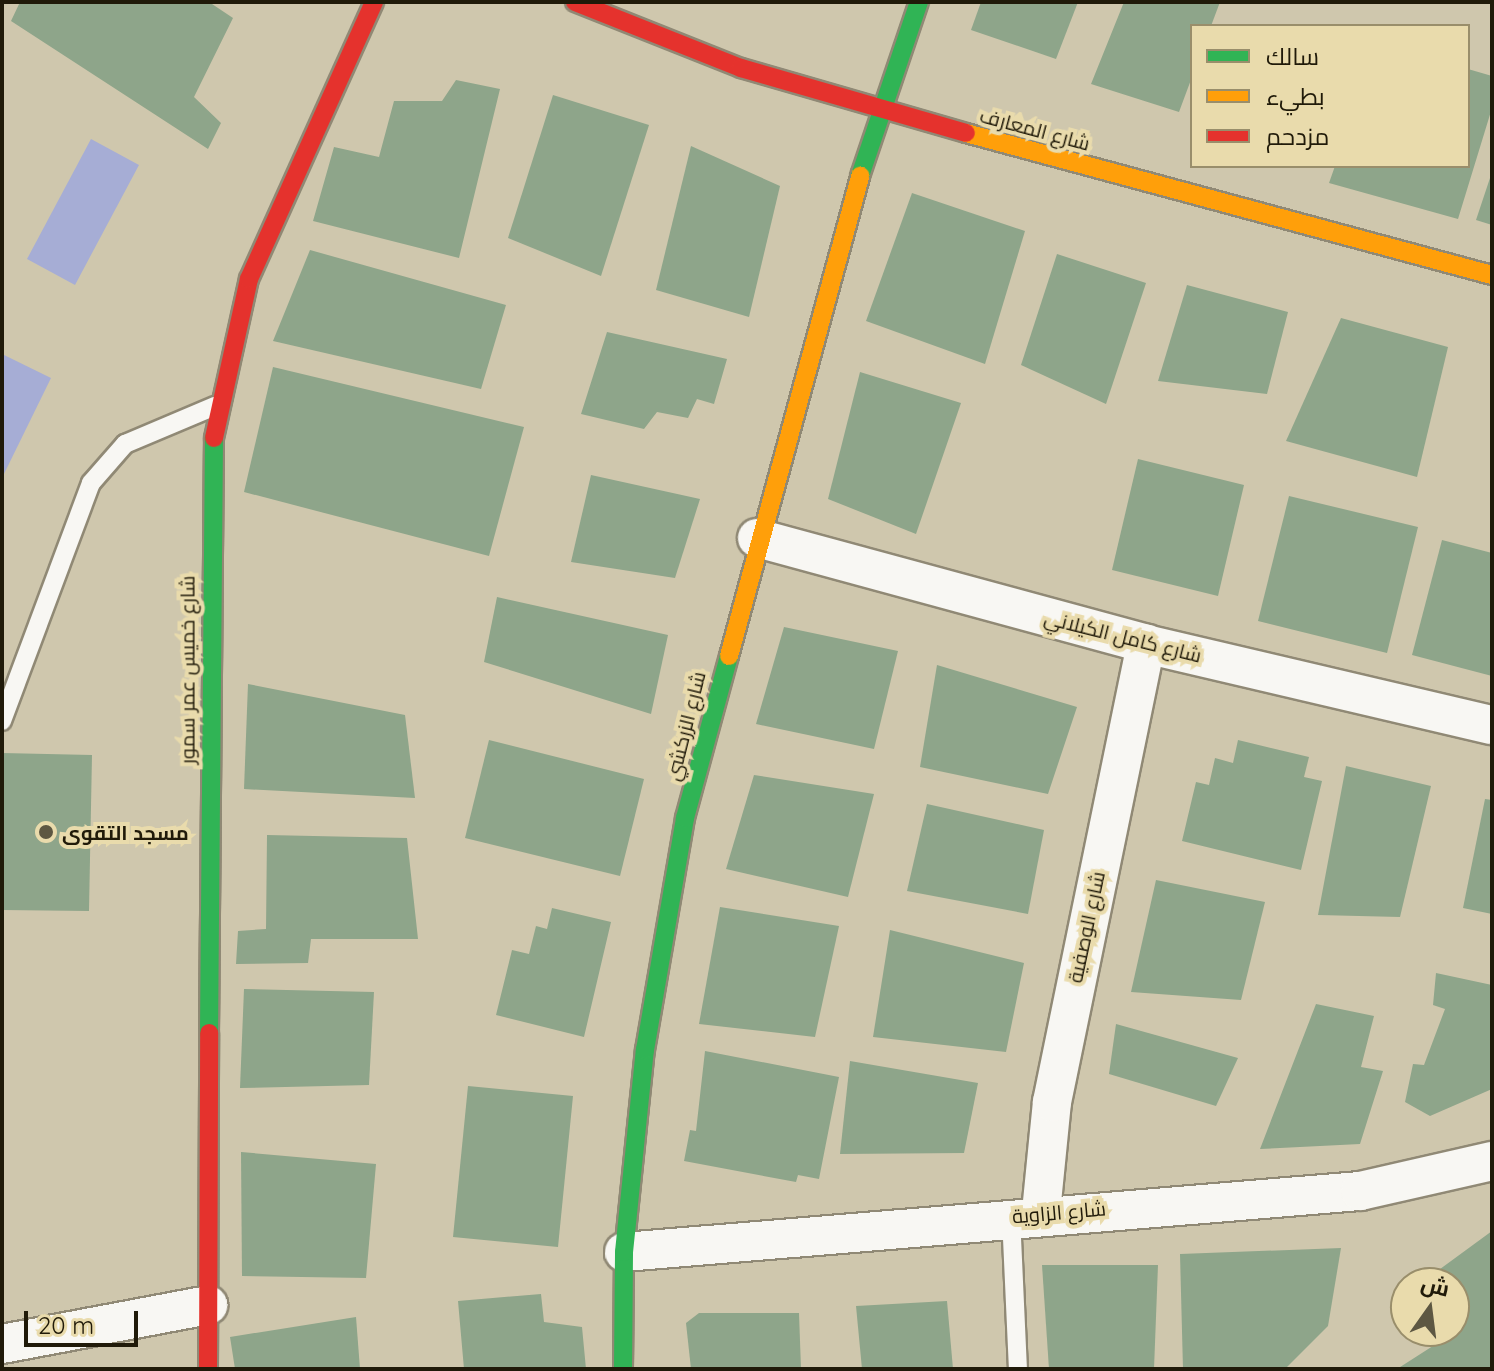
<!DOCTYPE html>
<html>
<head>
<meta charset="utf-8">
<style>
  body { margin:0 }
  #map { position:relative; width:1494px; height:1371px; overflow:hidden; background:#cfc7ad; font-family:Quicksand,Cairo,sans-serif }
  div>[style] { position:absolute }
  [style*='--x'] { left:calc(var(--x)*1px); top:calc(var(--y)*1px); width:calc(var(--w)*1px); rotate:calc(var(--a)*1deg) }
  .green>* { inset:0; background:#a6add5 }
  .building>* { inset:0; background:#8ea58a }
  .roads { filter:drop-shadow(2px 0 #908975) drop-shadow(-2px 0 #908975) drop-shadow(0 2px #908975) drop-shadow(0 -2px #908975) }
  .lane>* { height:18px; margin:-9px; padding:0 9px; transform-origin:9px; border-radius:9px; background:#f8f7f3 }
  .street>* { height:38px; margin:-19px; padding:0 19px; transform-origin:19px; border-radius:19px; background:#f8f7f3 }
  .fast>* { height:18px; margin:-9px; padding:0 9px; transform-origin:9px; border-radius:9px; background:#30b455 }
  .slow>* { height:18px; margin:-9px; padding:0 9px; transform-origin:9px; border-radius:9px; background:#ff9f0a }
  .jam>* { height:18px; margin:-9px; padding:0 9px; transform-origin:9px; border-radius:9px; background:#e5322d }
  .dots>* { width:22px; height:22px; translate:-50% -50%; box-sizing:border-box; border:4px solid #e9dbac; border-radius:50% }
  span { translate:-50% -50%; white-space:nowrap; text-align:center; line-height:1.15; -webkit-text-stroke:8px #e9dbac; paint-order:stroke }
  .street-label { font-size:20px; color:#201a09 }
  .poi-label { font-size:20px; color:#201a09; font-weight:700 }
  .left { translate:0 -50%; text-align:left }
  .frame { position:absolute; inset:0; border:4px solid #201a09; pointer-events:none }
  .legend { position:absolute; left:1190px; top:24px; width:280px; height:144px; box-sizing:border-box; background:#e9dbac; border:2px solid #998e6b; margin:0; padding:10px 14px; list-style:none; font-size:24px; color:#201a09 }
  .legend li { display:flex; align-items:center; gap:16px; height:40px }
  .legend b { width:40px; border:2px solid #998e6b }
  .north { position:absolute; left:1390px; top:1267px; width:80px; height:80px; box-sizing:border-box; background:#e9dbac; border:2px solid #998e6b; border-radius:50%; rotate:14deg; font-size:22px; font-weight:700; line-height:32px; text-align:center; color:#201a09 }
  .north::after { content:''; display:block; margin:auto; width:28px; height:36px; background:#5d5742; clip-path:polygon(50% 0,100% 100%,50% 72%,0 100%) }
  .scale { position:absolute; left:24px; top:1311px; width:114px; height:36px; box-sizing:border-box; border:4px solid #201a09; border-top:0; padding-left:10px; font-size:24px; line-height:28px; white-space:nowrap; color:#201a09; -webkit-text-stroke:6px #e9dbac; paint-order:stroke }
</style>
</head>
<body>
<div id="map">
  <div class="green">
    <i style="clip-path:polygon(91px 139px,139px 165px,75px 285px,27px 259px)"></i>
    <i style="clip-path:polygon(2px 354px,51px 378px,2px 478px)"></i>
  </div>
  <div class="building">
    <i style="clip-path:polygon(20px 2px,209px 2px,233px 18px,194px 97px,221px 123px,208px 149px,11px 21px)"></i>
    <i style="clip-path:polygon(981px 2px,1078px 2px,1056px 59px,971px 30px)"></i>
    <i style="clip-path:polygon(1124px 2px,1220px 2px,1211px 26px,1192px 26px,1192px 77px,1179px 112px,1091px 84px)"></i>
    <i style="clip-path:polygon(1468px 69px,1492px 76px,1492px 108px,1458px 219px,1329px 183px,1335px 166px,1468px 166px)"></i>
    <i style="clip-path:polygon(456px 80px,500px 89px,459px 258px,313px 221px,334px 147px,379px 157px,394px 101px,442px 101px)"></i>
    <i style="clip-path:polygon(553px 95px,649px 125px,601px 276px,508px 238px)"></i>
    <i style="clip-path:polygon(691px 146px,780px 186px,749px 317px,656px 290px)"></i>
    <i style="clip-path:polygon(1491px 175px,1492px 175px,1492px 225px,1476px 220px)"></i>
    <i style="clip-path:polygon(912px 193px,1025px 231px,985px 364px,866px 321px)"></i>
    <i style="clip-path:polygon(310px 250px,506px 305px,481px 389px,273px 341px)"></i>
    <i style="clip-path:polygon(1057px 254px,1146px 283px,1106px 404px,1021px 365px)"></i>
    <i style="clip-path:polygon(1187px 285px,1288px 312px,1267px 394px,1158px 381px)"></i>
    <i style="clip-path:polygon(1341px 318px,1448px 347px,1417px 477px,1286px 441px)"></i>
    <i style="clip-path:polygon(607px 332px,727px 359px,714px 404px,697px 399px,688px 418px,657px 412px,644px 429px,581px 414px)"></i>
    <i style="clip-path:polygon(273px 367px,524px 427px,489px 556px,244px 492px)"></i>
    <i style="clip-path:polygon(860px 372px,961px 403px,916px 534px,828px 499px)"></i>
    <i style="clip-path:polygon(1138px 459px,1244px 485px,1218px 596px,1112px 570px)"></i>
    <i style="clip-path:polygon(591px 475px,700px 499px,675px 578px,571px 562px)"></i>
    <i style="clip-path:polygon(1289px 496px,1418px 527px,1387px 653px,1258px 621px)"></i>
    <i style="clip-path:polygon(1442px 540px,1492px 553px,1492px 676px,1412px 655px)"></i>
    <i style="clip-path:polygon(497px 597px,668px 635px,651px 714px,484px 662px)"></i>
    <i style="clip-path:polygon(784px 627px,898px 651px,874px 749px,756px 724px)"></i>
    <i style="clip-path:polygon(937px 665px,1077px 707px,1048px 794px,920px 767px)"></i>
    <i style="clip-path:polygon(248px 684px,405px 715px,415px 798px,244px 789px)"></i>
    <i style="clip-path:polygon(489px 740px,644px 779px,620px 876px,465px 838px)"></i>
    <i style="clip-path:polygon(1238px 740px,1309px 757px,1304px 777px,1322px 781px,1301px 870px,1182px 841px,1196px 782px,1209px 785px,1215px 758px,1233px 763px)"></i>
    <i style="clip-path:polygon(2px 753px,92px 755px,89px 911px,2px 910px)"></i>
    <i style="clip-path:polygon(1346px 766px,1431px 786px,1400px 917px,1318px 915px)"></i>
    <i style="clip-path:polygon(754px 775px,874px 794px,848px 897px,726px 869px)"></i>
    <i style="clip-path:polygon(1485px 799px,1492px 800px,1492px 914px,1463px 908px)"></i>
    <i style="clip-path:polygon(927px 804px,1044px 830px,1028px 914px,907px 891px)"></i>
    <i style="clip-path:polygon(267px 835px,407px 838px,418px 939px,311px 939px,308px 963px,236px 964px,238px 931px,266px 929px)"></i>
    <i style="clip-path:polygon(1156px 880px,1265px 902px,1241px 1000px,1131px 992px)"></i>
    <i style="clip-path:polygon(720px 907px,839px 926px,815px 1037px,699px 1024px)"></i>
    <i style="clip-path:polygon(552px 908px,611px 922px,584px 1037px,496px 1015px,512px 950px,529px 954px,536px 926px,547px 929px)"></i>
    <i style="clip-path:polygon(890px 930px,1024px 963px,1006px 1052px,873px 1037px)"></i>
    <i style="clip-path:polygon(1436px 973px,1492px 985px,1492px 1089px,1430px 1116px,1405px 1102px,1413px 1064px,1424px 1065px,1445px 1009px,1433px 1005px)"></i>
    <i style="clip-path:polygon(244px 989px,374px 992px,369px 1085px,240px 1088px)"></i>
    <i style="clip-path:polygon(1316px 1004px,1374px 1016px,1361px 1067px,1383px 1071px,1360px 1144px,1260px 1149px)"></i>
    <i style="clip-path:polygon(1116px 1024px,1238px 1058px,1216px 1106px,1109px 1074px)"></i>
    <i style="clip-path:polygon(705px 1051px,839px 1077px,819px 1179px,798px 1175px,796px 1182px,684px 1161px,690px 1130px,696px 1131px)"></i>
    <i style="clip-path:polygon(850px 1061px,978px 1083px,964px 1153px,840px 1154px)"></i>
    <i style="clip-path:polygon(468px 1086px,573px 1096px,558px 1247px,453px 1237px)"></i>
    <i style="clip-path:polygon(241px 1152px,376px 1164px,366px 1278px,242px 1276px)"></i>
    <i style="clip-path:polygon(1492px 1231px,1492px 1369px,1397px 1369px,1436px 1344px,1428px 1331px,1454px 1331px,1454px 1283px,1421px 1283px)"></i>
    <i style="clip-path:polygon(1341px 1248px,1328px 1326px,1285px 1369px,1183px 1369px,1180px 1254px)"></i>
    <i style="clip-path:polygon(1042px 1265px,1158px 1265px,1154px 1369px,1049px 1369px)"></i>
    <i style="clip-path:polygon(541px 1294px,544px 1322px,582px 1327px,586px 1369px,464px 1369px,458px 1301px)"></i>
    <i style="clip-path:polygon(947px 1301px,953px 1369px,862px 1369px,856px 1306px)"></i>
    <i style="clip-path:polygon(699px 1313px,799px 1313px,801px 1369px,691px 1369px,686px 1323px)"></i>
    <i style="clip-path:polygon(356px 1317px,360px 1369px,235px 1369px,230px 1337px)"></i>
  </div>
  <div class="roads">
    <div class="lane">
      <i style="--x:2;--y:721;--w:254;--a:-69.5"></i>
      <i style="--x:91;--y:483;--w:52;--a:-48.9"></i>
      <i style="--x:125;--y:444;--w:98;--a:-22.9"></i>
      <i style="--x:1011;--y:1216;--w:153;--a:87.4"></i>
    </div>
    <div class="street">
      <i style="--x:757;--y:538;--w:403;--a:15.2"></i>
      <i style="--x:1146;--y:644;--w:355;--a:13.2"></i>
      <i style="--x:1041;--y:1212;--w:111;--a:-84.3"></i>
      <i style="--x:1052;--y:1102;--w:468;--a:-78.4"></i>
      <i style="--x:624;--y:1252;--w:739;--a:-4.74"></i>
      <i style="--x:1360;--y:1191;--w:135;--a:-12.8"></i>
      <i style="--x:2;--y:1344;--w:210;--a:-10.7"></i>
    </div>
    <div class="fast">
      <i style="--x:860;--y:176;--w:184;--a:-71.3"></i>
      <i style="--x:209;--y:1033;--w:595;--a:-89.52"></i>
      <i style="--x:623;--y:1369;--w:117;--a:-89.5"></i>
      <i style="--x:624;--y:1252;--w:203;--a:-84.1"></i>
      <i style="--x:645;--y:1050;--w:235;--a:-80.2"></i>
      <i style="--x:685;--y:818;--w:168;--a:-74.8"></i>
    </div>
    <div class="slow">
      <i style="--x:966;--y:133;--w:545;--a:15.11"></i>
      <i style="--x:729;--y:656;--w:498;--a:-74.7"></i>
    </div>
    <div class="jam">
      <i style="--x:575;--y:2;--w:179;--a:21.7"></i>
      <i style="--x:741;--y:68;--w:234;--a:16.1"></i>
      <i style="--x:214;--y:438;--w:163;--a:-77.6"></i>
      <i style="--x:249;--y:279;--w:304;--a:-65.7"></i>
      <i style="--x:208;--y:1369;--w:336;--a:-89.8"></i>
    </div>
  </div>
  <div class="dots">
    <i style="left:46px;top:832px;background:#5d5742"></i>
  </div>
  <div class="street-label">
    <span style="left:1035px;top:129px;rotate:15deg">شارع المعارف</span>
    <span style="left:1123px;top:636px;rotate:14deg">شارع كامل الكيلاني</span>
    <span style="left:187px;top:670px;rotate:-90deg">شارع خميس عمر سمور</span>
    <span style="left:685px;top:726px;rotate:-76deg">شارع الزركشي</span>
    <span style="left:1086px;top:927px;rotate:-78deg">شارع الوصفية</span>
    <span style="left:1059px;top:1212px;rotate:-5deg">شارع الزاوية</span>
  </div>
  <div class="poi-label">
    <span class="left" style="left:62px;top:832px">مسجد التقوى</span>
  </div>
  <div class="frame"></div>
  <ul class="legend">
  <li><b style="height:10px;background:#30b455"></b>سالك</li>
  <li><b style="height:10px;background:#ff9f0a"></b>بطيء</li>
  <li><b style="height:10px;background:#e5322d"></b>مزدحم</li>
  </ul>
  <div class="north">ش</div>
  <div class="scale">20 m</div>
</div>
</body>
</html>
